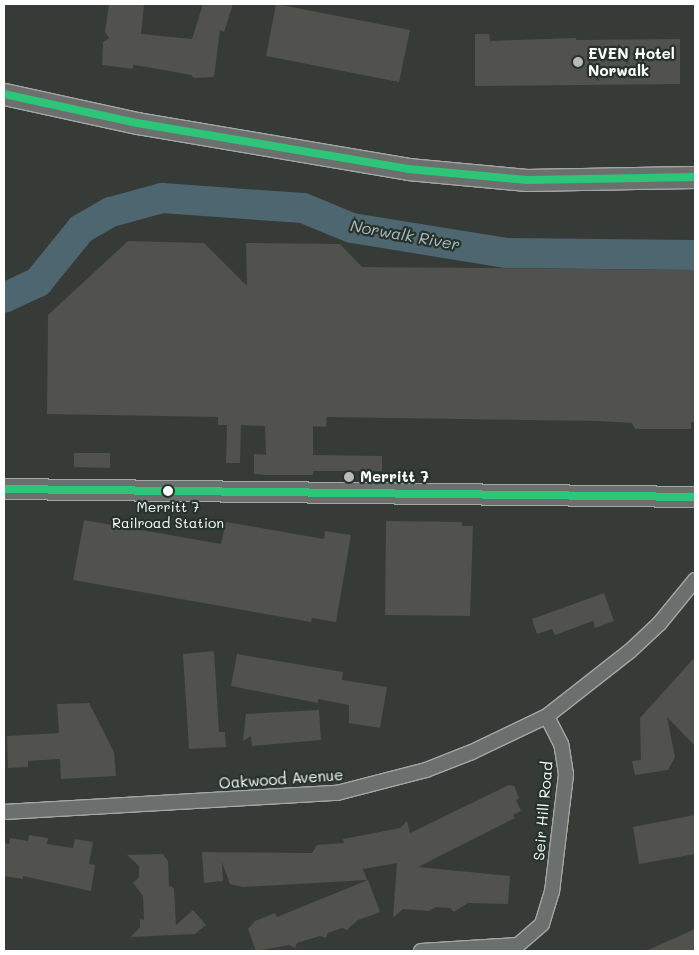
<!DOCTYPE html>
<html>
<head>
<meta charset="utf-8">
<style>
  body { margin:0 }
  #map { position:relative; width:699px; height:955px; overflow:hidden; background:#363b37; font-family:Mali,sans-serif }
  div>[style] { position:absolute }
  [style*='--x'] { left:calc(var(--x)*1px); top:calc(var(--y)*1px); width:calc(var(--w)*1px); rotate:calc(var(--a)*1deg) }
  .river>* { height:30px; margin:-15px; padding:0 15px; transform-origin:15px; border-radius:15px; background:#4e666f }
  .building>* { inset:0; background:#51514e }
  .roads { filter:drop-shadow(1px 0 #a5a7a5) drop-shadow(-1px 0 #a5a7a5) drop-shadow(0 1px #a5a7a5) drop-shadow(0 -1px #a5a7a5) }
  .street>* { height:14px; margin:-7px; padding:0 7px; transform-origin:7px; border-radius:7px; background:#6b6f6d }
  .secondary>* { height:20px; margin:-10px; padding:0 10px; transform-origin:10px; border-radius:10px; background:#6b6f6d }
  .primary>* { height:21px; margin:-10.5px; padding:0 10.5px; transform-origin:10.5px; border-radius:10.5px; background:#6b6f6d }
  .bus-1>* { height:8px; margin:-4px; padding:0 4px; transform-origin:4px; border-radius:4px; background:#2dc577 }
  .dots>* { width:14px; height:14px; translate:-50% -50%; box-sizing:border-box; border:2px solid #26332d; border-radius:50% }
  span { translate:-50% -50%; white-space:nowrap; text-align:center; line-height:1.15; -webkit-text-stroke:4.5px #26332d; paint-order:stroke }
  .bus-label { font-size:14px; color:#fff }
  .poi-label { font-size:15px; color:#fff; font-weight:700 }
  .left { translate:0 -50%; text-align:left }
  .street-label { font-size:15px; color:#fff }
  .water-label { font-size:16px; color:#b0bcc1; font-style:italic }
  .frame { position:absolute; inset:0; border:5px solid #fff; pointer-events:none }
</style>
</head>
<body>
<div id="map">
  <div class="river">
    <i style="--x:4;--y:298;--w:38;--a:-25"></i>
    <i style="--x:38;--y:282;--w:68;--a:-50.9"></i>
    <i style="--x:81;--y:229;--w:34;--a:-30"></i>
    <i style="--x:111;--y:212;--w:53;--a:-15.4"></i>
    <i style="--x:162;--y:198;--w:141;--a:4.1"></i>
    <i style="--x:303;--y:208;--w:53;--a:22.2"></i>
    <i style="--x:352;--y:228;--w:157;--a:9.2"></i>
    <i style="--x:507;--y:253;--w:188;--a:0.6"></i>
  </div>
  <div class="building">
    <i style="clip-path:polygon(109px 4px,144px 4px,141px 34px,192px 39px,203px 4px,233px 4px,224px 32px,220px 30px,214px 77px,194px 78px,191px 75px,147px 67px,133px 65px,133px 69px,102px 65px,103px 42px,109px 38px,105px 32px)"></i>
    <i style="clip-path:polygon(276px 4px,410px 30px,399px 82px,266px 56px)"></i>
    <i style="clip-path:polygon(475px 34px,489px 34px,490px 41px,576px 38px,576px 40px,680px 39px,680px 84px,475px 86px)"></i>
    <i style="clip-path:polygon(128px 241px,204px 243px,247px 286px,246px 243px,340px 244px,362px 267px,695px 270px,695px 422px,691px 422px,691px 429px,635px 429px,632px 423px,599px 421px,327px 417px,326px 427px,313px 426px,313px 455px,382px 456px,382px 471px,313px 471px,313px 475px,266px 475px,254px 474px,254px 454px,266px 455px,265px 426px,241px 425px,240px 463px,226px 463px,227px 425px,218px 425px,218px 417px,47px 414px,48px 315px)"></i>
    <i style="clip-path:polygon(74px 453px,110px 453px,110px 468px,74px 467px)"></i>
    <i style="clip-path:polygon(84px 520px,221px 544px,226px 522px,324px 539px,325px 531px,351px 535px,336px 622px,312px 618px,311px 622px,73px 580px)"></i>
    <i style="clip-path:polygon(386px 521px,462px 522px,462px 526px,473px 526px,470px 616px,385px 615px)"></i>
    <i style="clip-path:polygon(604px 593px,614px 621px,595px 628px,593px 621px,555px 635px,552px 629px,537px 634px,532px 619px)"></i>
    <i style="clip-path:polygon(214px 651px,219px 732px,225px 732px,226px 747px,189px 749px,183px 654px)"></i>
    <i style="clip-path:polygon(237px 654px,343px 672px,342px 680px,387px 687px,380px 728px,349px 723px,349px 705px,318px 699px,318px 703px,231px 686px)"></i>
    <i style="clip-path:polygon(695px 657px,695px 746px,667px 717px,675px 757px,668px 770px,635px 775px,632px 761px,641px 760px,640px 718px)"></i>
    <i style="clip-path:polygon(89px 703px,114px 752px,116px 776px,61px 779px,60px 759px,28px 761px,28px 767px,8px 768px,7px 736px,59px 733px,57px 704px)"></i>
    <i style="clip-path:polygon(319px 710px,321px 740px,252px 746px,251px 736px,243px 741px,246px 714px)"></i>
    <i style="clip-path:polygon(509px 785px,514px 786px,519px 798px,516px 800px,521px 811px,513px 815px,515px 818px,418px 867px,510px 876px,508px 904px,468px 903px,454px 912px,450px 908px,436px 907px,429px 911px,403px 909px,393px 918px,397px 863px,363px 869px,367px 880px,243px 887px,230px 884px,222px 862px,223px 881px,204px 883px,202px 852px,312px 853px,317px 845px,344px 843px,343px 839px,400px 828px,407px 821px,410px 833px)"></i>
    <i style="clip-path:polygon(695px 815px,695px 854px,639px 864px,633px 827px)"></i>
    <i style="clip-path:polygon(29px 835px,48px 838px,47px 844px,73px 848px,75px 839px,93px 842px,89px 864px,95px 865px,91px 891px,23px 876px,23px 879px,4px 876px,4px 843px,9px 844px,10px 838px,28px 841px)"></i>
    <i style="clip-path:polygon(163px 854px,168px 861px,169px 886px,174px 888px,176px 925px,193px 910px,206px 925px,195px 934px,131px 937px,140px 927px,140px 919px,144px 920px,143px 896px,133px 883px,139px 877px,139px 866px,127px 855px)"></i>
    <i style="clip-path:polygon(368px 880px,380px 912px,358px 920px,347px 930px,342px 928px,328px 933px,326px 938px,320px 936px,297px 943px,295px 948px,289px 945px,256px 951px,248px 929px,255px 921px,275px 913px,277px 917px)"></i>
    <i style="clip-path:polygon(695px 929px,695px 951px,646px 951px)"></i>
  </div>
  <div class="roads">
    <div class="street">
      <i style="--x:4;--y:812;--w:334;--a:-3.3"></i>
      <i style="--x:337;--y:793;--w:92;--a:-14.5"></i>
      <i style="--x:426;--y:770;--w:49;--a:-21.4"></i>
      <i style="--x:472;--y:752;--w:83;--a:-25.6"></i>
      <i style="--x:421;--y:951;--w:97;--a:-3.5"></i>
      <i style="--x:518;--y:945;--w:32;--a:-41"></i>
      <i style="--x:542;--y:924;--w:34;--a:-73"></i>
      <i style="--x:552;--y:892;--w:119;--a:-83.2"></i>
      <i style="--x:566;--y:774;--w:30;--a:-99"></i>
      <i style="--x:561;--y:744;--w:31;--a:-117"></i>
      <i style="--x:547;--y:716;--w:105;--a:-38.1"></i>
      <i style="--x:630;--y:651;--w:40;--a:-43"></i>
      <i style="--x:659;--y:624;--w:57;--a:-50.7"></i>
    </div>
    <div class="secondary">
      <i style="--x:4;--y:489;--w:691;--a:0.66"></i>
    </div>
    <div class="primary">
      <i style="--x:4;--y:94;--w:136;--a:12.3"></i>
      <i style="--x:137;--y:123;--w:275;--a:9.6"></i>
      <i style="--x:408;--y:169;--w:119;--a:5.3"></i>
      <i style="--x:526;--y:180;--w:169;--a:-1"></i>
    </div>
  </div>
  <div class="bus-1">
    <i style="--x:4;--y:94;--w:136;--a:12.3"></i>
    <i style="--x:137;--y:123;--w:275;--a:9.6"></i>
    <i style="--x:408;--y:169;--w:119;--a:5.3"></i>
    <i style="--x:526;--y:180;--w:169;--a:-1"></i>
    <i style="--x:4;--y:489;--w:691;--a:0.66"></i>
  </div>
  <div class="dots">
    <i style="left:578px;top:62px;background:#b9bab9"></i>
    <i style="left:349px;top:477px;background:#b9bab9"></i>
    <i style="left:168px;top:491px;background:#fff"></i>
  </div>
  <div class="bus-label">
    <span style="left:168px;top:515px">Merritt 7<br>Railroad Station</span>
  </div>
  <div class="poi-label">
    <span class="left" style="left:588px;top:62px">EVEN Hotel<br>Norwalk</span>
    <span class="left" style="left:360px;top:477px">Merritt 7</span>
  </div>
  <div class="street-label">
    <span style="left:281px;top:779px;rotate:-4deg">Oakwood Avenue</span>
    <span style="left:543px;top:811px;rotate:-85deg">Seir Hill Road</span>
  </div>
  <div class="water-label">
    <span style="left:405px;top:235px;rotate:10deg">Norwalk River</span>
  </div>
  <div class="frame"></div>
</div>
</body>
</html>
